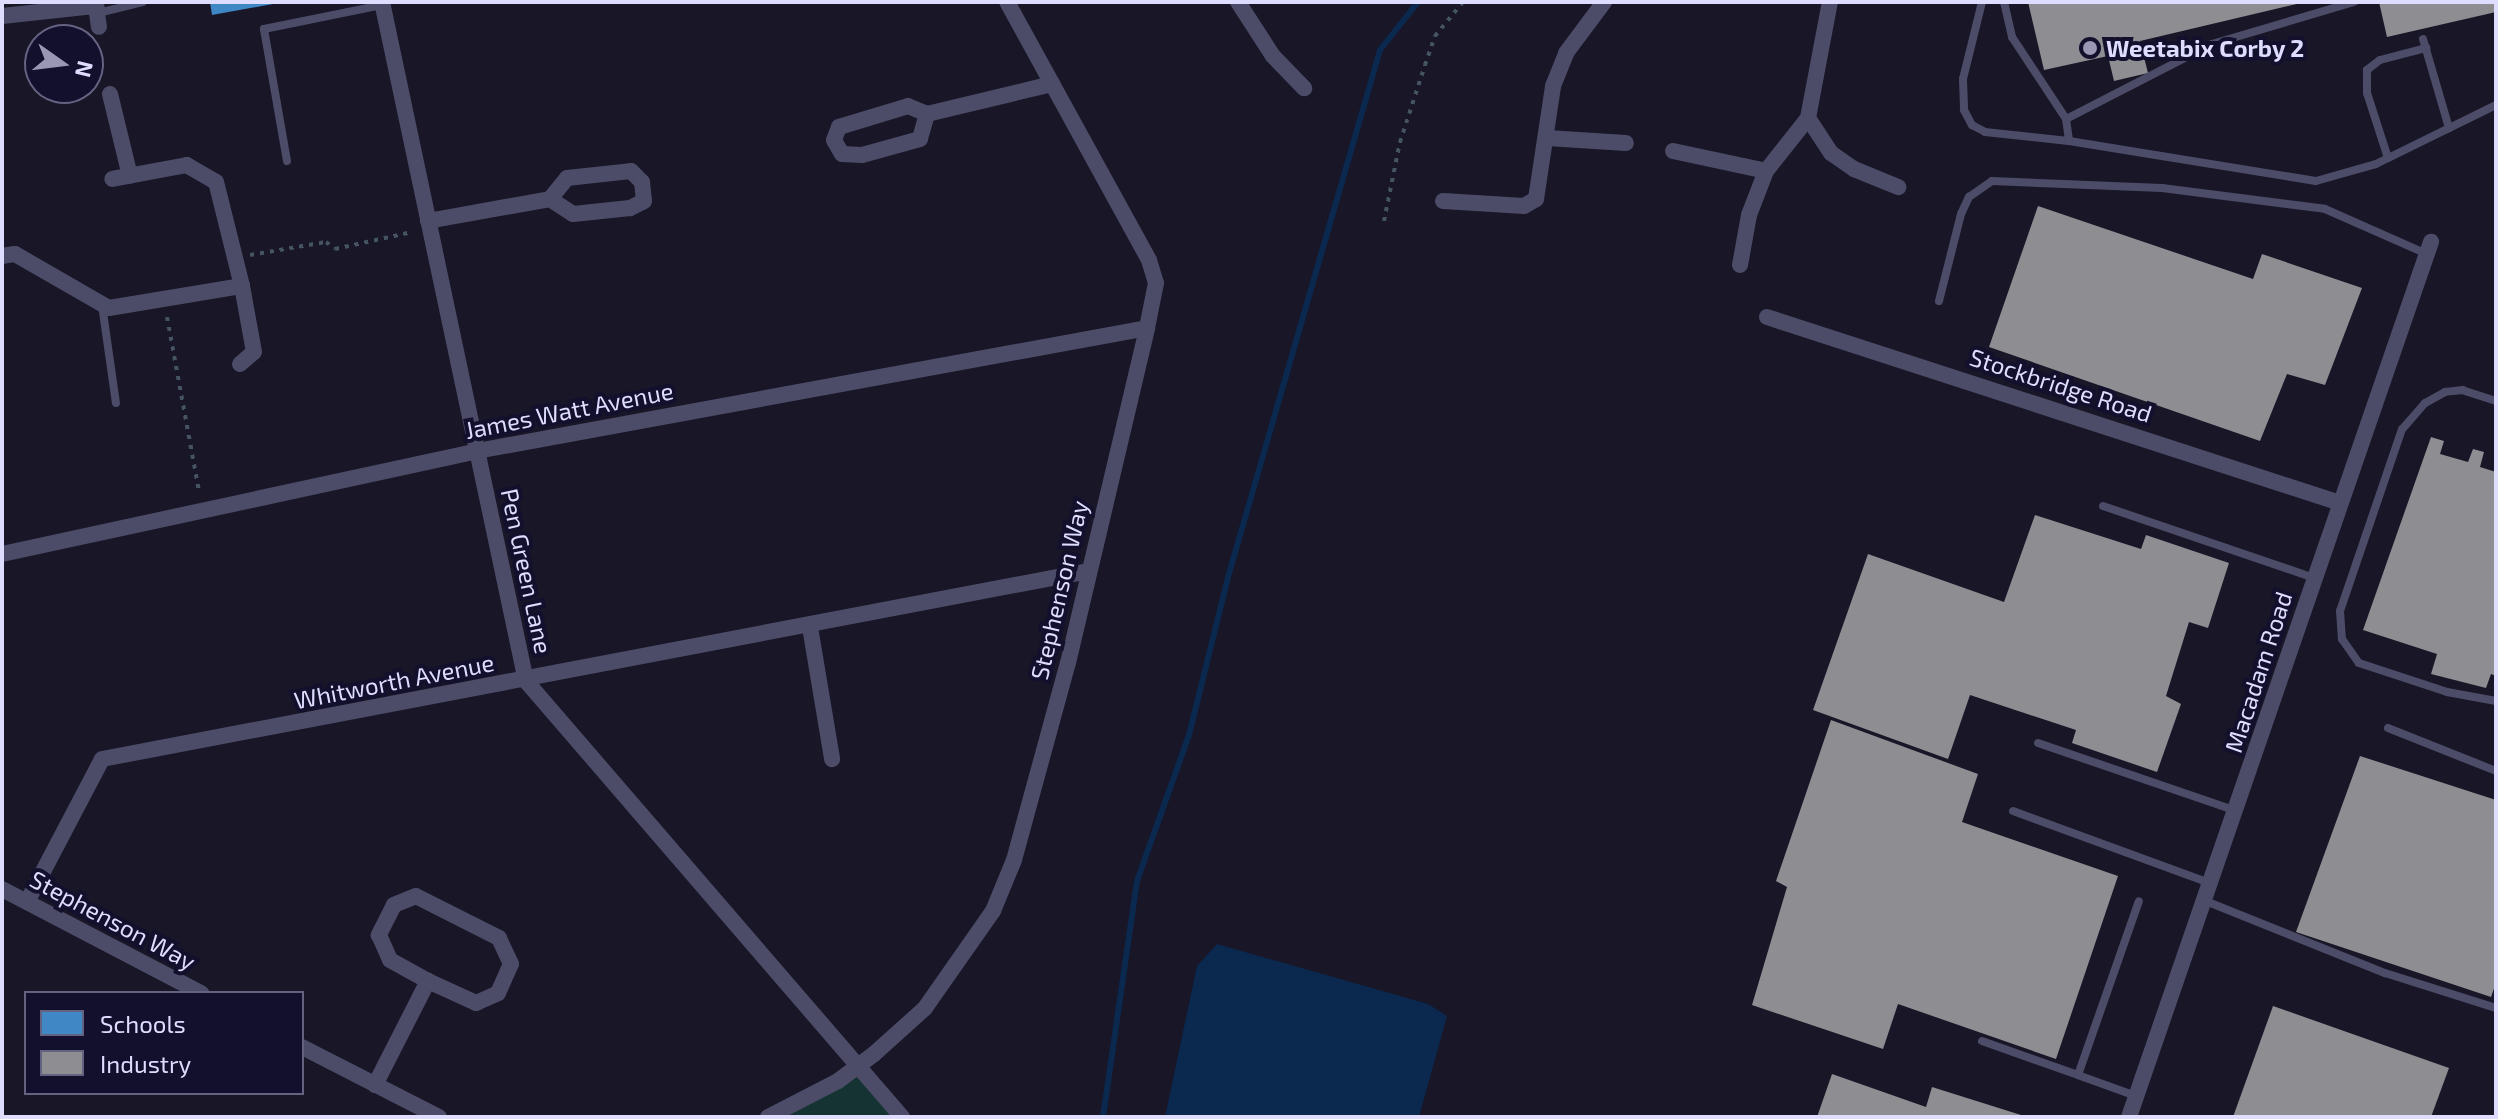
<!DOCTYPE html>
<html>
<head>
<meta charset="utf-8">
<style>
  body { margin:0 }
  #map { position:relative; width:2498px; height:1119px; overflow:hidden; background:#181627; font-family:"Exo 2",sans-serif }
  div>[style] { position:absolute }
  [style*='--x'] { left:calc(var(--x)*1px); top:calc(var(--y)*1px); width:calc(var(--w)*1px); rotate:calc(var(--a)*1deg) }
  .green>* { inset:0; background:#143332 }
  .water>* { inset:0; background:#0b284f }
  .schools>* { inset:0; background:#3f88c5 }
  .industry>* { inset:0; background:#8d8d92 }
  .stream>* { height:6px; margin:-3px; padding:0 3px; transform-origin:3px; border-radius:3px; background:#0b284f }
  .path>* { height:4px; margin-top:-2px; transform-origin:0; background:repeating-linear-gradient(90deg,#445463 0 4px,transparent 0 10px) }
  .lane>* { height:8px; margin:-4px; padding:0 4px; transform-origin:4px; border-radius:4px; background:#4c4c68 }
  .street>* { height:16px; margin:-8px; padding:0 8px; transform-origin:8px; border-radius:8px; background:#4c4c68 }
  .dots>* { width:22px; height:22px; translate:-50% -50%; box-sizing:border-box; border:4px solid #13102d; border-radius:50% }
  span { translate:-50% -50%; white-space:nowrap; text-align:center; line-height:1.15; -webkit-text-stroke:8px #13102d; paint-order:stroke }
  .poi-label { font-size:24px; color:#deddff; font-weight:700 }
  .left { translate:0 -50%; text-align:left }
  .street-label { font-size:24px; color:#deddff }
  .frame { position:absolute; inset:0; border:4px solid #deddff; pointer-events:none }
  .legend { position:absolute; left:24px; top:991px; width:280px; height:104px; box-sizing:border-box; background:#13102d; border:2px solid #646281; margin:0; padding:10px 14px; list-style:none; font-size:24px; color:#deddff }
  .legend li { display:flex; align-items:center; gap:16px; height:40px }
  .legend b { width:40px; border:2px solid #646281 }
  .north { position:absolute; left:24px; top:24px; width:80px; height:80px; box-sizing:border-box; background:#13102d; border:2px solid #646281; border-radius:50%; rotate:104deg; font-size:22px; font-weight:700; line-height:32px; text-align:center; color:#deddff }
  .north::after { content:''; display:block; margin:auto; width:28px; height:36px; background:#9997b3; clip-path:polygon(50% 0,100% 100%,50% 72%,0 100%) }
</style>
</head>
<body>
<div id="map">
  <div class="green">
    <i style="clip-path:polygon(857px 1064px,900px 1117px,768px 1117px)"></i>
  </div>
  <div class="water">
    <i style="clip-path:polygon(1217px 944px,1428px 1004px,1447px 1016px,1419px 1117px,1165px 1117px,1197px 966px)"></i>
  </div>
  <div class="schools">
    <i style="clip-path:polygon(210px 2px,273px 2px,273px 4px,212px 15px)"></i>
  </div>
  <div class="industry">
    <i style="clip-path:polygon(2028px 2px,2301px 2px,2301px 3px,2140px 41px,2148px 73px,2114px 81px,2108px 56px,2044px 70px)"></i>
    <i style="clip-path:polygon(2379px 2px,2496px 2px,2496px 12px,2387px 37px)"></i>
    <i style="clip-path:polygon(2038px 206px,2253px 279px,2262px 254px,2362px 288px,2325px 385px,2287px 374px,2260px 441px,1989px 347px)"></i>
    <i style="clip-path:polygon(2431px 437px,2444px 441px,2440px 454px,2468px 462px,2473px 449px,2484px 452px,2480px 467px,2496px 472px,2496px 676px,2491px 674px,2486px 688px,2431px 674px,2437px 654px,2363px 630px)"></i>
    <i style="clip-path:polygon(2035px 515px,2141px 549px,2146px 535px,2229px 563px,2208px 628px,2189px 622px,2166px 696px,2181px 704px,2157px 772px,2072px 743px,2076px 730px,1970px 695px,1948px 759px,1813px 710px,1868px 554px,2004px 602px)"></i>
    <i style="clip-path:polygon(1831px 720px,1978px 774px,1962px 822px,2118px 876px,2056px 1059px,1898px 1004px,1883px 1049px,1752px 1005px,1787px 887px,1776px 881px)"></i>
    <i style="clip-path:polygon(2360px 756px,2496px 800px,2496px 983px,2491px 997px,2296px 932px)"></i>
    <i style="clip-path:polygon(2273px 1006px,2449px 1068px,2431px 1117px,2233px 1117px)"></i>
    <i style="clip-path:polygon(1832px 1074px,1926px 1107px,1932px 1087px,2021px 1115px,1817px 1117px)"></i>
  </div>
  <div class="stream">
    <i style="--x:1103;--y:1117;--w:238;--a:-81.8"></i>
    <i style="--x:1137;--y:881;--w:155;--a:-70.4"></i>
    <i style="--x:1189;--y:735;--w:163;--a:-76.1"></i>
    <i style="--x:1228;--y:577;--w:548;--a:-73.91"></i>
    <i style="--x:1380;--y:50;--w:61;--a:-51.6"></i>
  </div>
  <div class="path">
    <i style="--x:1384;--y:221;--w:81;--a:-78.6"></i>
    <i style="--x:1400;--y:142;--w:81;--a:-72"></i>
    <i style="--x:1425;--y:65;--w:31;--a:-71"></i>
    <i style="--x:1435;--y:36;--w:44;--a:-50.5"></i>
    <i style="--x:250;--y:255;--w:77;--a:-9.7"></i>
    <i style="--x:326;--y:242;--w:11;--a:38"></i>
    <i style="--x:335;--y:249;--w:79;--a:-12.4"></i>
    <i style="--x:167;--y:317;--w:178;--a:79.6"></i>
  </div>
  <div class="lane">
    <i style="--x:1982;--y:2;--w:79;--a:103.9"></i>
    <i style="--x:1963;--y:79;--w:31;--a:88"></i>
    <i style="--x:1964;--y:110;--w:17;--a:62"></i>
    <i style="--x:1972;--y:125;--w:15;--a:28"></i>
    <i style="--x:1985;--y:132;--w:84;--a:6.1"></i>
    <i style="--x:2004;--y:2;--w:36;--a:77"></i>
    <i style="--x:2012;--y:37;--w:98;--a:56.6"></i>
    <i style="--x:2354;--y:2;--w:148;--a:163.5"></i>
    <i style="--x:2212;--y:44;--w:164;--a:152.8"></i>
    <i style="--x:2066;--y:119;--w:22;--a:82"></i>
    <i style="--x:2069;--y:141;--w:250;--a:9.2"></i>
    <i style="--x:2316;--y:181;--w:62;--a:-15.8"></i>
    <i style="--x:2376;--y:164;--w:134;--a:-26.2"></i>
    <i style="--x:98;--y:13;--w:46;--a:-13.7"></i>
    <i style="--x:2423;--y:39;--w:93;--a:73.7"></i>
    <i style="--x:2388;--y:158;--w:68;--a:-107.9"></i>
    <i style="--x:2367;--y:93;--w:23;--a:-90"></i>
    <i style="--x:2367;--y:70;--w:16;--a:-38"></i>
    <i style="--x:2380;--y:60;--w:48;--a:-14.6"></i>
    <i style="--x:287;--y:161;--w:134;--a:-99.9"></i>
    <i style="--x:264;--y:29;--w:120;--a:-11.5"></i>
    <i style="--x:1939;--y:301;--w:90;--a:-75.8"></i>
    <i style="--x:1961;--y:214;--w:19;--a:-65"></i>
    <i style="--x:1969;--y:197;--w:28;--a:-35"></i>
    <i style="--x:1992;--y:181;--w:170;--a:2.4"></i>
    <i style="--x:2162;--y:188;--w:164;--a:7.3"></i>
    <i style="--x:2325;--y:209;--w:111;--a:23.8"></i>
    <i style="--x:102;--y:305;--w:99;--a:81.9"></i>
    <i style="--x:2496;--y:401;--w:35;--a:-162"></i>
    <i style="--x:2463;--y:390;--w:18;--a:174"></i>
    <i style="--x:2445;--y:392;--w:23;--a:151"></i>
    <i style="--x:2425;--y:403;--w:35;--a:131"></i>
    <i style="--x:2402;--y:429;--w:192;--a:108.8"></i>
    <i style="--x:2340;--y:611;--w:28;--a:86"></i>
    <i style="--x:2342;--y:639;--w:29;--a:55"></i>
    <i style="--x:2359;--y:663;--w:93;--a:18.2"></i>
    <i style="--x:2447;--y:692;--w:50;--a:10.4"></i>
    <i style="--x:2103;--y:506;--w:224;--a:18.8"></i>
    <i style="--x:2388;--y:728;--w:116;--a:21.7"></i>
    <i style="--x:2038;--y:743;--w:210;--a:18.9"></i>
    <i style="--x:2013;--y:811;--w:213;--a:20.1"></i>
    <i style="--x:2208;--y:902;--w:191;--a:21.9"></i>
    <i style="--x:2385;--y:973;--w:116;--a:17.5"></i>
    <i style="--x:1982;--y:1041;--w:102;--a:19.5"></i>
    <i style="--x:2136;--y:1096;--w:62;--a:-160.1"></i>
    <i style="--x:2078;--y:1075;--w:184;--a:-70.7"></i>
  </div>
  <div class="street">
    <i style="--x:382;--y:2;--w:694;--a:78.03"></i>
    <i style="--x:526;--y:681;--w:576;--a:49.23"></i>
    <i style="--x:1238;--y:2;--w:64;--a:57.1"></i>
    <i style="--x:1273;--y:56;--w:45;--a:45.9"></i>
    <i style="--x:2;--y:16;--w:95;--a:-6.1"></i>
    <i style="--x:96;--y:6;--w:21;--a:82"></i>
    <i style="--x:110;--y:94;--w:84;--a:76.3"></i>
    <i style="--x:927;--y:114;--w:26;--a:106"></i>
    <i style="--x:920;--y:139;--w:60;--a:164.6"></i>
    <i style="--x:862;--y:155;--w:20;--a:-177"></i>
    <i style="--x:842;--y:154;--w:16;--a:-120"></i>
    <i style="--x:834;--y:140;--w:14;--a:-69"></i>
    <i style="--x:839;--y:127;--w:72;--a:-16.9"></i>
    <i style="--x:908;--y:106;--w:21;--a:23"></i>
    <i style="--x:927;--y:114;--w:129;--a:-13.5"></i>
    <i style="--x:1808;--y:118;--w:42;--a:56.7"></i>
    <i style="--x:1831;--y:153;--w:28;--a:35"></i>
    <i style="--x:1854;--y:169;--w:48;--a:22.2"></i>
    <i style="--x:1547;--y:138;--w:79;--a:3.6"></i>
    <i style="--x:1673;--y:151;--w:95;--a:12.1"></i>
    <i style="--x:1443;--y:201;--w:81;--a:3.5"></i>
    <i style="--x:1524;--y:206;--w:14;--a:-30"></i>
    <i style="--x:1536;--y:199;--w:114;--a:-81.4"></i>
    <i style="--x:1553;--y:86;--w:35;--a:-68"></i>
    <i style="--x:1566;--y:53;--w:64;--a:-53.3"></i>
    <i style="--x:428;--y:221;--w:124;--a:-10.2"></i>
    <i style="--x:550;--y:199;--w:27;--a:-51"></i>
    <i style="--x:567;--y:178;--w:64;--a:-6.2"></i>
    <i style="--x:631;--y:171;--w:16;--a:45"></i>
    <i style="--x:642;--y:182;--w:19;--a:84"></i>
    <i style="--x:644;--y:201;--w:16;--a:153"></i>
    <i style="--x:630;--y:208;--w:57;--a:174"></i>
    <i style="--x:573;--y:214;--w:27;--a:-147"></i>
    <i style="--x:2;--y:256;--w:13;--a:-9"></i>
    <i style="--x:15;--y:254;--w:108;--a:29.9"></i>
    <i style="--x:109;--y:308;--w:135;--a:-9.4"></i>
    <i style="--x:242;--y:286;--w:107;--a:-104"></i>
    <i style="--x:216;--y:182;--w:34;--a:-150"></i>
    <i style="--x:187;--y:165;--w:76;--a:169.4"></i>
    <i style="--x:1740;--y:265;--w:51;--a:-79.8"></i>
    <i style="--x:1749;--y:215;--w:47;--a:-68.9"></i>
    <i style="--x:1766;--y:171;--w:68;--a:-51.6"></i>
    <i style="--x:1808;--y:118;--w:118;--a:-79.3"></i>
    <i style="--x:1767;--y:317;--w:602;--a:17.98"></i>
    <i style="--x:240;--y:364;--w:18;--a:-41"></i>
    <i style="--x:254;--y:352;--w:67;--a:-100.3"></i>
    <i style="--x:2;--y:554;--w:486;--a:-12.2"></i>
    <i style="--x:477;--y:451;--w:681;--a:-10.4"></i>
    <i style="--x:810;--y:627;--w:134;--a:80.5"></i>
    <i style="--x:2;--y:889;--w:225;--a:27.6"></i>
    <i style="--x:27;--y:902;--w:161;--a:-62.3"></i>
    <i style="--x:102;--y:759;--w:1004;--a:-10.79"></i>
    <i style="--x:302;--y:1047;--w:154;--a:27.1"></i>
    <i style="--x:375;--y:1085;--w:117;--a:-63"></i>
    <i style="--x:428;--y:981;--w:53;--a:24.6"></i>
    <i style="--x:476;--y:1003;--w:24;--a:-24"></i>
    <i style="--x:498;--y:993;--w:32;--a:-66"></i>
    <i style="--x:511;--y:964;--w:29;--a:-115"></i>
    <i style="--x:499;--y:938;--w:93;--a:-153.2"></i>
    <i style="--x:416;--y:896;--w:24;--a:158"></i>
    <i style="--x:394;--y:905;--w:34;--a:117"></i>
    <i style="--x:379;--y:935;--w:27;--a:66"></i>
    <i style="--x:390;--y:960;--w:43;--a:28.9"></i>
    <i style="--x:768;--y:1117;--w:79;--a:-27.2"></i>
    <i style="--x:838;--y:1081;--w:45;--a:-36.9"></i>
    <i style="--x:874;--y:1054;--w:69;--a:-42"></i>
    <i style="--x:925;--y:1008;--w:118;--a:-55"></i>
    <i style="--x:993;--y:911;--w:55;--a:-67.6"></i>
    <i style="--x:1014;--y:860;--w:204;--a:-74.7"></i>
    <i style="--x:1068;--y:663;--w:344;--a:-76.7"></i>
    <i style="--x:1147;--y:328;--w:46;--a:-78.7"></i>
    <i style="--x:1156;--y:283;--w:24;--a:-107"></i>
    <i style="--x:1149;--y:260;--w:294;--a:-118.8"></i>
    <i style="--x:2129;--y:1117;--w:926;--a:-70.96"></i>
  </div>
  <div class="dots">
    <i style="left:2090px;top:48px;background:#9997b3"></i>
  </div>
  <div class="poi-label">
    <span class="left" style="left:2106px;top:48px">Weetabix Corby 2</span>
  </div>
  <div class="street-label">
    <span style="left:2061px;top:385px;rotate:18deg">Stockbridge Road</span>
    <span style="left:569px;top:410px;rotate:-11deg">James Watt Avenue</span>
    <span style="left:527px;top:571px;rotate:78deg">Pen Green Lane</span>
    <span style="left:1059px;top:590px;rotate:-77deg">Stephenson Way</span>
    <span style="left:2258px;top:672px;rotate:-72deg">Macadam Road</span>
    <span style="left:394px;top:681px;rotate:-11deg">Whitworth Avenue</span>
    <span style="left:113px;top:920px;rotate:28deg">Stephenson Way</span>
  </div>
  <div class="frame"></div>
  <ul class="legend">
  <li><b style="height:22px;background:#3f88c5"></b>Schools</li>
  <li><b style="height:22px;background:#8d8d92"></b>Industry</li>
  </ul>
  <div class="north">N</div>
</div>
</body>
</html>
